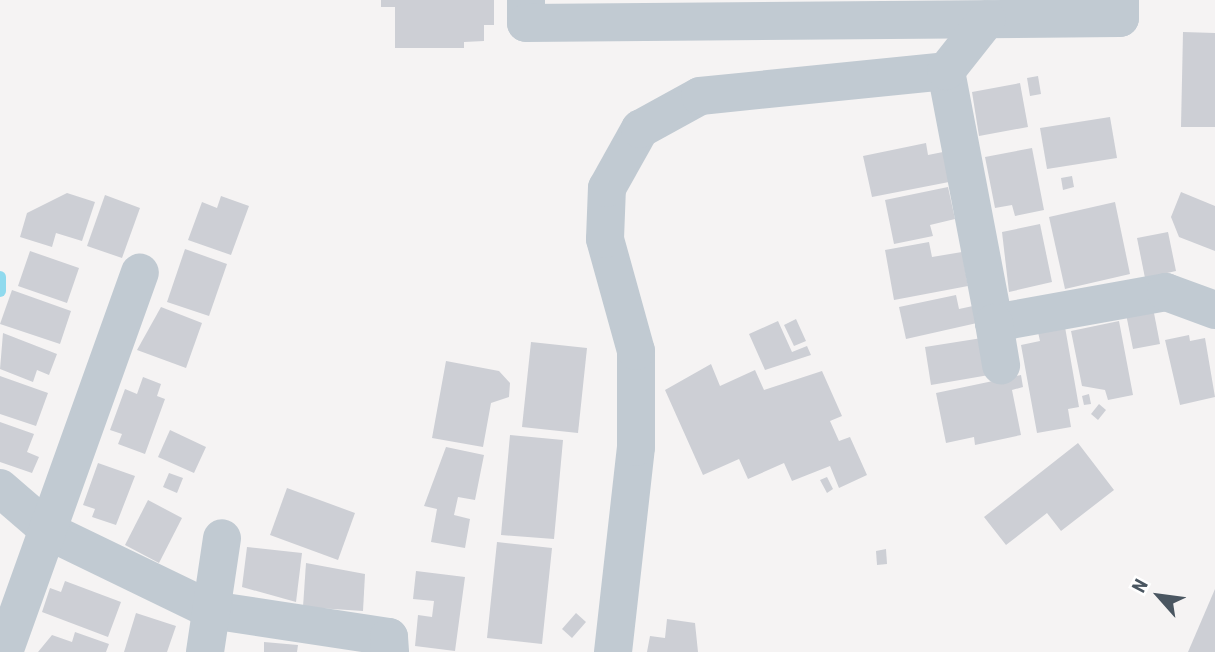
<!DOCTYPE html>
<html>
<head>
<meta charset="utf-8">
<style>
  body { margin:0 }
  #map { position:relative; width:1215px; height:652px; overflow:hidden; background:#f5f3f3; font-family:"Roboto Condensed",sans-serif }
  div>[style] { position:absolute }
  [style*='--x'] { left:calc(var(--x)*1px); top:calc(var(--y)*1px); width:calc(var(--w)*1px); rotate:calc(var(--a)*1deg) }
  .stream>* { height:12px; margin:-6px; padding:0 6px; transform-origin:6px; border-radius:6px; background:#90daee }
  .building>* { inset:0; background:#cdcfd5 }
  .minor>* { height:38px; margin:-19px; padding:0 19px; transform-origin:19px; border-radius:19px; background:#c1cad2 }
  span { translate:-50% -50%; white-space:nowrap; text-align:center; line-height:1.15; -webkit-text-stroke:5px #fff; paint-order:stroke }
  .north { position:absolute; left:1124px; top:561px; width:70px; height:70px; -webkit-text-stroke:5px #fff; paint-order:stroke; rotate:298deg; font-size:19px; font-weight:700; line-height:28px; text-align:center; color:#4a5661 }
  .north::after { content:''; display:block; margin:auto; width:24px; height:32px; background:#4a5661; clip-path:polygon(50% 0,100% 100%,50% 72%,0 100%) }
</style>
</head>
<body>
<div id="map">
  <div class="stream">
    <i style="--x:0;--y:277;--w:14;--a:90"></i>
  </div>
  <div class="building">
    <i style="clip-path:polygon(381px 0,494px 0,494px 25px,484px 25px,484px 41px,464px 42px,464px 48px,395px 48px,395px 7px,381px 7px)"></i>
    <i style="clip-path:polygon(1183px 32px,1215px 33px,1215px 127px,1181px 127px)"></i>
    <i style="clip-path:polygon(1038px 76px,1041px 94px,1030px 96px,1027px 78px)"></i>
    <i style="clip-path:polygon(1020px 83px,1028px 127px,979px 136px,972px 92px)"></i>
    <i style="clip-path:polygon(1110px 117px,1117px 158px,1047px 169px,1040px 128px)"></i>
    <i style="clip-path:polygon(926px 143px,928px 155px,943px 152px,949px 182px,872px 197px,863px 156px)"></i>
    <i style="clip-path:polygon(1032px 148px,1044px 210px,1015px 216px,1012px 205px,995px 208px,985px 157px)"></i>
    <i style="clip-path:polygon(1072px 176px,1074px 187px,1063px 190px,1061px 178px)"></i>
    <i style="clip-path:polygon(948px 187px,955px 219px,930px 225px,933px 236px,894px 244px,885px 200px)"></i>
    <i style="clip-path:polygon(1181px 192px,1215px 206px,1215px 251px,1179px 237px,1171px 217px)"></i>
    <i style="clip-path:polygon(67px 193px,95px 202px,82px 241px,56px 233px,52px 247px,20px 237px,27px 213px)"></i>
    <i style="clip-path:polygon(105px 195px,140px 208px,122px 258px,87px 246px)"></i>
    <i style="clip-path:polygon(221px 196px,249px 206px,231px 255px,188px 240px,202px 202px,217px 208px)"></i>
    <i style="clip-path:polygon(1115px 202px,1130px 274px,1065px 289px,1049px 217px)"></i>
    <i style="clip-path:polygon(1040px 224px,1052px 282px,1009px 292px,1002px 232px)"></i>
    <i style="clip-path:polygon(1168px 232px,1176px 271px,1145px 278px,1137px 238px)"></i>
    <i style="clip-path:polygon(929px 242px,932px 257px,962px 252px,968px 286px,894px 300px,885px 250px)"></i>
    <i style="clip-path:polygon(185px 249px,227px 264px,209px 316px,167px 302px)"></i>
    <i style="clip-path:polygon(30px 251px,79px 268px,67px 303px,18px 286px)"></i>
    <i style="clip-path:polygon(12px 290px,71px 311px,60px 344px,0 324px)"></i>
    <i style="clip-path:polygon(956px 295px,959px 309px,973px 306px,977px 323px,906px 339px,899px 307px)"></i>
    <i style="clip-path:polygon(161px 307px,202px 323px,186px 368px,137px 350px)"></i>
    <i style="clip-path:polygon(1153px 308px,1160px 344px,1133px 349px,1126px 314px)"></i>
    <i style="clip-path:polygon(796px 319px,806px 341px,794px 346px,784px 325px)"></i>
    <i style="clip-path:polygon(778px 321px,792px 352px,807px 346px,811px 355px,765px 370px,749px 334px)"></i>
    <i style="clip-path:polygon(1119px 321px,1133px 395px,1108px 400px,1105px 390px,1082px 386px,1071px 331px)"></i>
    <i style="clip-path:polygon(1065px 327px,1079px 407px,1068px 409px,1071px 427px,1037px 433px,1021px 345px,1040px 341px,1038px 332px)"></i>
    <i style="clip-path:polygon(3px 333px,57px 354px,49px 375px,37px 370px,33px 382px,0 369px)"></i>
    <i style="clip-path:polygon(1189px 335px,1190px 341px,1205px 338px,1215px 397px,1180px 405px,1165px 340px)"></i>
    <i style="clip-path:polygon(982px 338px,989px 375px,931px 385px,925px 347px)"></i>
    <i style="clip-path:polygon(531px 342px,587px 348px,578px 433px,522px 427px)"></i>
    <i style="clip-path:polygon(446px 361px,499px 371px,510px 383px,509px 397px,491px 403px,483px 447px,432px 438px)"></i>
    <i style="clip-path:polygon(711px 364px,720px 386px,755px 370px,764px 390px,822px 371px,842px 416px,830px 421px,839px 441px,850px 437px,867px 475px,839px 488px,830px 466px,792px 481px,784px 463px,748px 479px,739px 459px,703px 475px,665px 390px)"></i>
    <i style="clip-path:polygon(1021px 375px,1023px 387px,1012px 390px,1021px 435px,975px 445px,974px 437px,946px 443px,936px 393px)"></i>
    <i style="clip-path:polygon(0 376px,48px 393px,36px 426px,0 414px)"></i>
    <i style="clip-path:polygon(143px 377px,161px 384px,157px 396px,165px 399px,145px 454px,118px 444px,122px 434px,110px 430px,125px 389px,137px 394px)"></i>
    <i style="clip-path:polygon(1089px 394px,1091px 404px,1084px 405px,1082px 396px)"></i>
    <i style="clip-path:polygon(1099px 404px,1106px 410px,1098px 420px,1091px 414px)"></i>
    <i style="clip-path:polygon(0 422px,34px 434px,27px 452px,39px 457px,32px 473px,0 462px)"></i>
    <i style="clip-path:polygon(170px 430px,206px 447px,194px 473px,158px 457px)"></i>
    <i style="clip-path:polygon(510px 435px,563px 440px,554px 539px,501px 535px)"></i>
    <i style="clip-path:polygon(1078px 443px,1114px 490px,1061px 531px,1047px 513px,1006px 545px,984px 517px)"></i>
    <i style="clip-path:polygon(446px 447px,484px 455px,475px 500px,458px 497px,454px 515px,470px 519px,465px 548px,431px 542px,437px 509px,424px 506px)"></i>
    <i style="clip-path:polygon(98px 463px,135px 476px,116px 525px,92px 517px,95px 509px,83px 505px)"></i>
    <i style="clip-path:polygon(169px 473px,183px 478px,177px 493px,163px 487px)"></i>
    <i style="clip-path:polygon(827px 477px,833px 489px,827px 493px,820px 480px)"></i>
    <i style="clip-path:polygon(287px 488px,355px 513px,338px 560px,270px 535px)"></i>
    <i style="clip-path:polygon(148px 500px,182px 518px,159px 563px,125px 545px)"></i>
    <i style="clip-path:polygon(497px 542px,552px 548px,542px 644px,487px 638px)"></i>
    <i style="clip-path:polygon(247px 547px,302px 553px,296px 602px,242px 587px)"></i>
    <i style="clip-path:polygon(886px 549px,887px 564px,877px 565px,876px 551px)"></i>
    <i style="clip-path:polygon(306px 563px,365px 574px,363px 611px,303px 607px)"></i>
    <i style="clip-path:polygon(416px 571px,465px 577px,455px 651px,415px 646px,418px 615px,432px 617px,434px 601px,413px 599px)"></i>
    <i style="clip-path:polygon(65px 581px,121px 602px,108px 637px,42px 612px,50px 588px,61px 592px)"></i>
    <i style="clip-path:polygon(1215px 589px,1215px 652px,1188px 652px)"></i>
    <i style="clip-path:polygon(136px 613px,176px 626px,167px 652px,124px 652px)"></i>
    <i style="clip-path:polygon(576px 613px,586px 622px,572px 638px,562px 629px)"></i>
    <i style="clip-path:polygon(667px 619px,695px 623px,698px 652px,647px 652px,650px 636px,665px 638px)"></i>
    <i style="clip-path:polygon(75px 632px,109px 644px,106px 652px,38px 652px,52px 635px,72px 642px)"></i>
    <i style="clip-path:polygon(264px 642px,298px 645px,297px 652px,264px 652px)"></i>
  </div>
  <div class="minor">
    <i style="--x:526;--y:0;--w:23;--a:90"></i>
    <i style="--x:526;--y:23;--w:594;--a:-0.48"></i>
    <i style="--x:1120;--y:18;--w:18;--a:-90"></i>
    <i style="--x:946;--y:71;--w:257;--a:79.2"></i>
    <i style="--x:994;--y:323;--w:175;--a:-10.2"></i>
    <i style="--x:1166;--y:292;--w:52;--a:20.2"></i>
    <i style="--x:994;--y:323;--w:43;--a:80.5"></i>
    <i style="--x:0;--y:488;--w:69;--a:40.9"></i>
    <i style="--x:52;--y:533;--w:177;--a:25.8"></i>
    <i style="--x:211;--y:610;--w:180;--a:8.6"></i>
    <i style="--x:389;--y:637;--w:15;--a:86"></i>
    <i style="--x:4;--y:652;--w:403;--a:-70.3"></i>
    <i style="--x:205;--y:652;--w:115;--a:-81.5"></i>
    <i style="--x:613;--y:652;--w:206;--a:-83.6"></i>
    <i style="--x:636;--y:447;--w:96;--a:-90"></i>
    <i style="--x:636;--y:351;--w:116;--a:-105.5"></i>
    <i style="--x:605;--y:239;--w:51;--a:-87.8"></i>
    <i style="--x:607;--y:188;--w:68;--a:-60.8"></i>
    <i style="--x:640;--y:129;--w:68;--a:-28.8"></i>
    <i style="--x:700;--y:96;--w:247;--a:-5.8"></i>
    <i style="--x:946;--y:71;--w:66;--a:-51.7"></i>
  </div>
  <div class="north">N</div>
</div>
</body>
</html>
